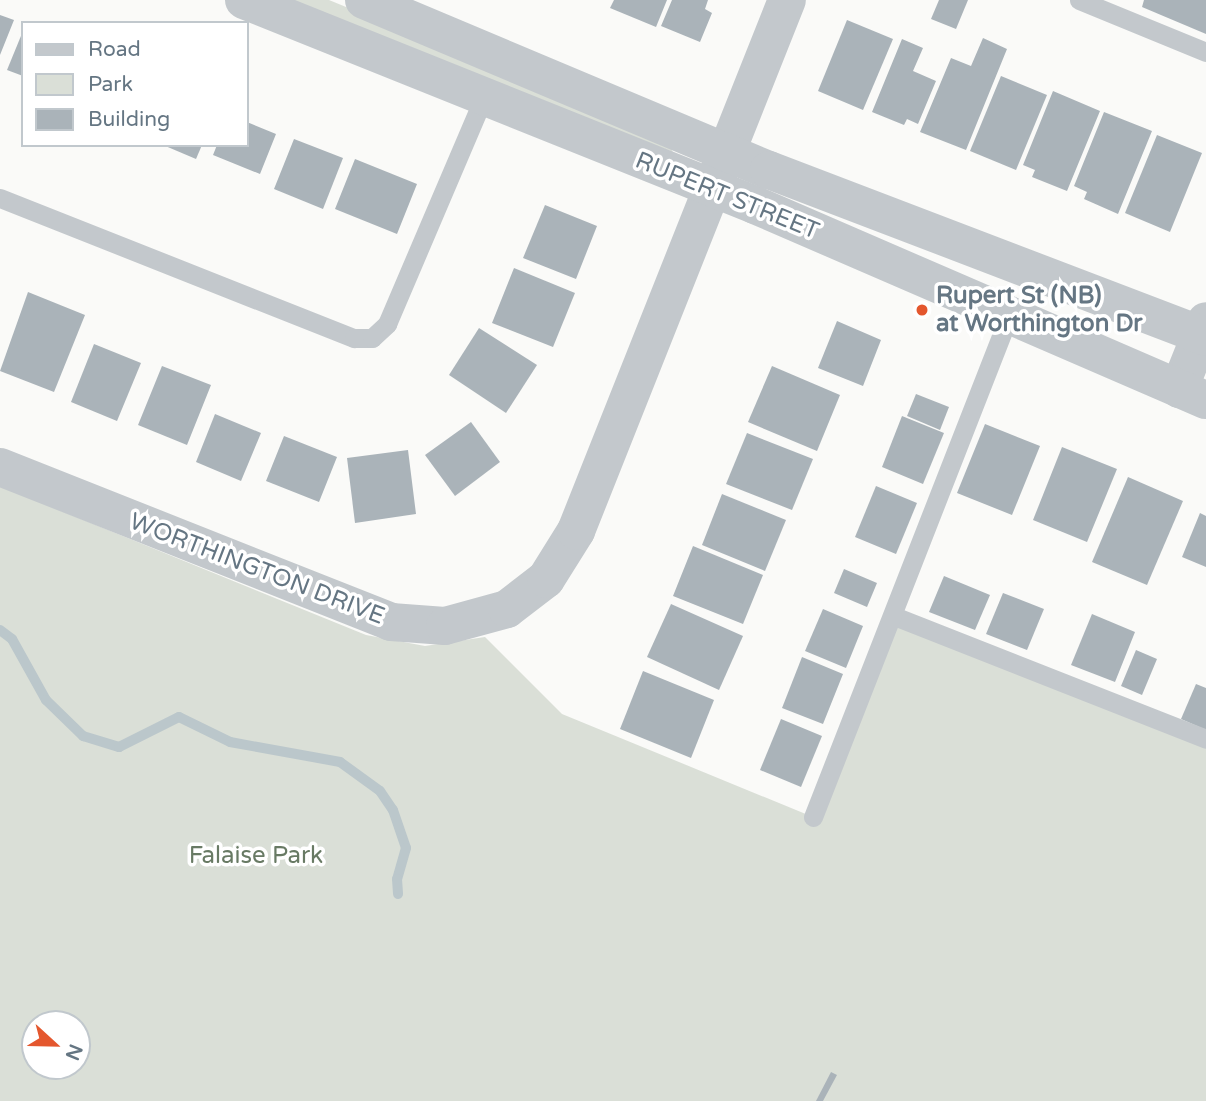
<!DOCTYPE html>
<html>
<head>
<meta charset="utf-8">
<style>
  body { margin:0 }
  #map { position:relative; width:1206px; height:1101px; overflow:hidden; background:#fafaf8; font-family:"Varela Round",sans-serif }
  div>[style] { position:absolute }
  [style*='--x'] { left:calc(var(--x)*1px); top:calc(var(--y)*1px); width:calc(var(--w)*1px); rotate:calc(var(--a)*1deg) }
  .green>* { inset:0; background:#dadfd7 }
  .stream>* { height:10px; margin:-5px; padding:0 5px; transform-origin:5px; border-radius:5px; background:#bbc7cb }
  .building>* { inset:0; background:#aab3b9 }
  .service>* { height:19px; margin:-9.5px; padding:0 9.5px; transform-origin:9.5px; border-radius:9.5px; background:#c3c8cc }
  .minor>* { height:38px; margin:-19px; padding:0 19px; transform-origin:19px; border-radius:19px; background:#c3c8cc }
  .tertiary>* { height:38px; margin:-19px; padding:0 19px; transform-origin:19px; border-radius:19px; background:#c3c8cc }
  .dots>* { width:19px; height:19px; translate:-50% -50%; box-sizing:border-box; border:4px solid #fff; border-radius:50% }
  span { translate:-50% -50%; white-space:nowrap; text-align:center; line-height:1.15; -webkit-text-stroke:7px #fff; paint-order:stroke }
  .street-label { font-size:24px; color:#657683 }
  .poi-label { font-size:24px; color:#657683; font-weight:700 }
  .left { translate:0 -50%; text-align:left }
  .park-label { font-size:24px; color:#687a64 }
  .legend { position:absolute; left:21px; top:21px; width:228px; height:126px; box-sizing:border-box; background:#fff; border:2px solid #c1c8cd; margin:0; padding:9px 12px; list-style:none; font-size:21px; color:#657683 }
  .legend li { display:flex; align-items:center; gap:14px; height:35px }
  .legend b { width:35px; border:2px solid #c1c8cd }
  .north { position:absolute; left:21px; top:1010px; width:70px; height:70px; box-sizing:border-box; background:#fff; border:2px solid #c1c8cd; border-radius:50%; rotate:112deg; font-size:19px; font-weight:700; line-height:28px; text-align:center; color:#657683 }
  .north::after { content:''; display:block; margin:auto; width:24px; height:32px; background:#e4572e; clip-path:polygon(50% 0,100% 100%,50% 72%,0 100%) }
</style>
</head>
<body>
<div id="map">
  <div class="green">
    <i style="clip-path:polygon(274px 0,329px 0,665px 138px,673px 152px)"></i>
    <i style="clip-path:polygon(evenodd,0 486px,366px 635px,425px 646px,485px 637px,562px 714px,813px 817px,894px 616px,1206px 739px,1206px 1101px,0 1101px,0 486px,35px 1024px,77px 1024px,77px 1066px,35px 1066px,35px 1024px)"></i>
  </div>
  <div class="stream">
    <i style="--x:0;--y:630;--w:15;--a:37"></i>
    <i style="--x:12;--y:639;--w:70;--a:60.9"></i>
    <i style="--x:46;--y:700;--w:52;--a:44.2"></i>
    <i style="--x:83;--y:736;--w:38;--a:17"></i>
    <i style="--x:119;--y:747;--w:67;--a:-26.6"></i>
    <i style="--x:179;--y:717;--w:57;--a:26.1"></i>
    <i style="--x:230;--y:742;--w:112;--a:10.3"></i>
    <i style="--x:340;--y:762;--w:49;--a:35.9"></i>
    <i style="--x:380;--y:791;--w:23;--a:56"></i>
    <i style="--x:393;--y:810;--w:40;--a:71.1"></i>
    <i style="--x:406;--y:848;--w:32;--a:106"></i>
    <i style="--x:397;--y:879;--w:15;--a:86"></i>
  </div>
  <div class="building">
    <i style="clip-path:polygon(614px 0,667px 0,656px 27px,610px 8px)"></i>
    <i style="clip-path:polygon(672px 0,708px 0,705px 9px,712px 13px,700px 42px,661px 26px)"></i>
    <i style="clip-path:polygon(939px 0,968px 0,956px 29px,931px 19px)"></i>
    <i style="clip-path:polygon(1144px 0,1206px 0,1206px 34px,1142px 7px)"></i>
    <i style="clip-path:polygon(0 15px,14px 20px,0 55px)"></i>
    <i style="clip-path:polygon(847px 20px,893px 39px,863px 110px,818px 91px)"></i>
    <i style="clip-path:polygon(23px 31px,23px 76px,7px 70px)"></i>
    <i style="clip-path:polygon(983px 38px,1007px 49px,966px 150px,920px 132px,951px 58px,971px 66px)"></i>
    <i style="clip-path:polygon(902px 39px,923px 48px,913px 71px,936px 81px,918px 124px,907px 119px,904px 125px,872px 112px)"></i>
    <i style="clip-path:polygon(1001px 76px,1047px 95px,1016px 170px,970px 151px)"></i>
    <i style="clip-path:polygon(1053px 91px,1100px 111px,1067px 191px,1032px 177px,1035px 170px,1023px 165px)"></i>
    <i style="clip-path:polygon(1104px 112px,1152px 131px,1118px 214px,1084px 199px,1087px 192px,1074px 186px)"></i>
    <i style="clip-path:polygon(247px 122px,276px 134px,260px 174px,213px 155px,217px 145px,247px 145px)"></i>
    <i style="clip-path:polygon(1157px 135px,1202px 153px,1170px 232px,1125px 213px)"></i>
    <i style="clip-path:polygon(294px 139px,343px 158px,323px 209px,274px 189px)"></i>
    <i style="clip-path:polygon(163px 145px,202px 145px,196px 159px)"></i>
    <i style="clip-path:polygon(355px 159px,417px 184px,397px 234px,335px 209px)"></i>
    <i style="clip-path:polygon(545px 205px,597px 226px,576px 279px,523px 258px)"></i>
    <i style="clip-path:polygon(514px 268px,575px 293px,553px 347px,492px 323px)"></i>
    <i style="clip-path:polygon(28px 292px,85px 315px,54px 392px,0 371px)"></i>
    <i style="clip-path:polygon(837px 321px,881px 340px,863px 386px,818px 368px)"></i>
    <i style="clip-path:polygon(479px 328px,537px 365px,506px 413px,449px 375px)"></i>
    <i style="clip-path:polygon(94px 344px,141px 363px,117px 421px,71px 402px)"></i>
    <i style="clip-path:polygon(162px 366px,211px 385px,187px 445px,138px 425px)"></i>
    <i style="clip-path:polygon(772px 366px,840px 395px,817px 451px,748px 422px)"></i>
    <i style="clip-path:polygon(916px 394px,949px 407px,940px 430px,907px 416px)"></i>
    <i style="clip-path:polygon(215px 414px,261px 433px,241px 481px,196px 462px)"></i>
    <i style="clip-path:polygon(902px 416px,944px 433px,923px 484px,882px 467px)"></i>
    <i style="clip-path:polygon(471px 422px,500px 462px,455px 496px,425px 455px)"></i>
    <i style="clip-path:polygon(985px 424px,1040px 446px,1012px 515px,957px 493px)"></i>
    <i style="clip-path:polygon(747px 433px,813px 459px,792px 510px,726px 484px)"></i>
    <i style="clip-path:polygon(284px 436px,337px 457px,319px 502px,266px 481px)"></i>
    <i style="clip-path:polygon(1062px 447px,1117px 469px,1087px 542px,1033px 520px)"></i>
    <i style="clip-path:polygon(408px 450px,416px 514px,355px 523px,347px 458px)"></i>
    <i style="clip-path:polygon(1128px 477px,1183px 501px,1147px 585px,1092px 562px)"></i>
    <i style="clip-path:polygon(876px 486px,917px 503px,896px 554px,855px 537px)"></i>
    <i style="clip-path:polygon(722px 494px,786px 520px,765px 571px,702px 545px)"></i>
    <i style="clip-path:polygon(1200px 513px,1206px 516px,1206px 567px,1182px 557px)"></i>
    <i style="clip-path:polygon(693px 546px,763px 575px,743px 624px,673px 596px)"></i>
    <i style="clip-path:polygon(844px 569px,877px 583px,867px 607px,834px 593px)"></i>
    <i style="clip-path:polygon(944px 576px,990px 595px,975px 630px,929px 612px)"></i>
    <i style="clip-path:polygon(1003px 593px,1044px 609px,1027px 650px,986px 634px)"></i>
    <i style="clip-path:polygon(671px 604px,743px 636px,719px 690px,647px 657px)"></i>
    <i style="clip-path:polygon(823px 609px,863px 626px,846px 668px,805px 651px)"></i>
    <i style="clip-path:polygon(1092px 614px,1135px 632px,1115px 682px,1071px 665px)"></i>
    <i style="clip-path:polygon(1136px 650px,1157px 659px,1142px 695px,1121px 686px)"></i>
    <i style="clip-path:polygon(802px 657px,843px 674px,823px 724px,782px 708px)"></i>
    <i style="clip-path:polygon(643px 671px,714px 700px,691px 758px,620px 729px)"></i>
    <i style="clip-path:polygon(1196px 684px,1206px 688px,1206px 730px,1181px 719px)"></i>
    <i style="clip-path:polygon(781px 719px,822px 736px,801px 787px,760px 770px)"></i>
    <i style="clip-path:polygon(831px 1072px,837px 1075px,823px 1101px,816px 1101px)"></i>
  </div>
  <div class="service">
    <i style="--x:1079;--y:0;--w:137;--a:22.3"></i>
    <i style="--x:0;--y:198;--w:381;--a:21.6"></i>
    <i style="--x:354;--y:338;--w:18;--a:0"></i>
    <i style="--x:372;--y:338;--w:21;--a:-43"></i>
    <i style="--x:387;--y:324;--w:245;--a:-66.9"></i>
    <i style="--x:894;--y:616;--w:335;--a:21.5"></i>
    <i style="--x:813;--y:817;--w:541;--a:-68.65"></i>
  </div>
  <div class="minor">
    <i style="--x:1179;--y:389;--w:73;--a:-68.3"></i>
    <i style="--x:0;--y:467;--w:421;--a:21.6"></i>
    <i style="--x:391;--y:622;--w:54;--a:4.2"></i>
    <i style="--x:445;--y:626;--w:64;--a:-15.3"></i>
    <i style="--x:507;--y:609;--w:49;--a:-37.6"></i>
    <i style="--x:546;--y:579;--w:57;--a:-58"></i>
    <i style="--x:576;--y:531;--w:571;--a:-68.33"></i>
  </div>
  <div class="tertiary">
    <i style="--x:244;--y:0;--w:551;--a:21.86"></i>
    <i style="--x:755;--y:205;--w:491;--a:23.4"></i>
    <i style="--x:364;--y:0;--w:439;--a:22.8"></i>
    <i style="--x:769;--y:170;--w:468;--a:20.9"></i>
  </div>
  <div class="dots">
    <i style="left:922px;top:310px;background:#e4572e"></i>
  </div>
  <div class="street-label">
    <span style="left:727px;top:196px;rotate:22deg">RUPERT STREET</span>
    <span style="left:257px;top:569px;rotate:21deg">WORTHINGTON DRIVE</span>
  </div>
  <div class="poi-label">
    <span class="left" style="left:936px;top:310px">Rupert St (NB)<br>at Worthington Dr</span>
  </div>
  <div class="park-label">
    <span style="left:256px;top:856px">Falaise Park</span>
  </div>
  <ul class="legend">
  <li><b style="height:9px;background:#c3c8cc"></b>Road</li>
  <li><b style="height:19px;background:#dadfd7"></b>Park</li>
  <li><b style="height:19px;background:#aab3b9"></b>Building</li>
  </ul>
  <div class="north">N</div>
</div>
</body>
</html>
